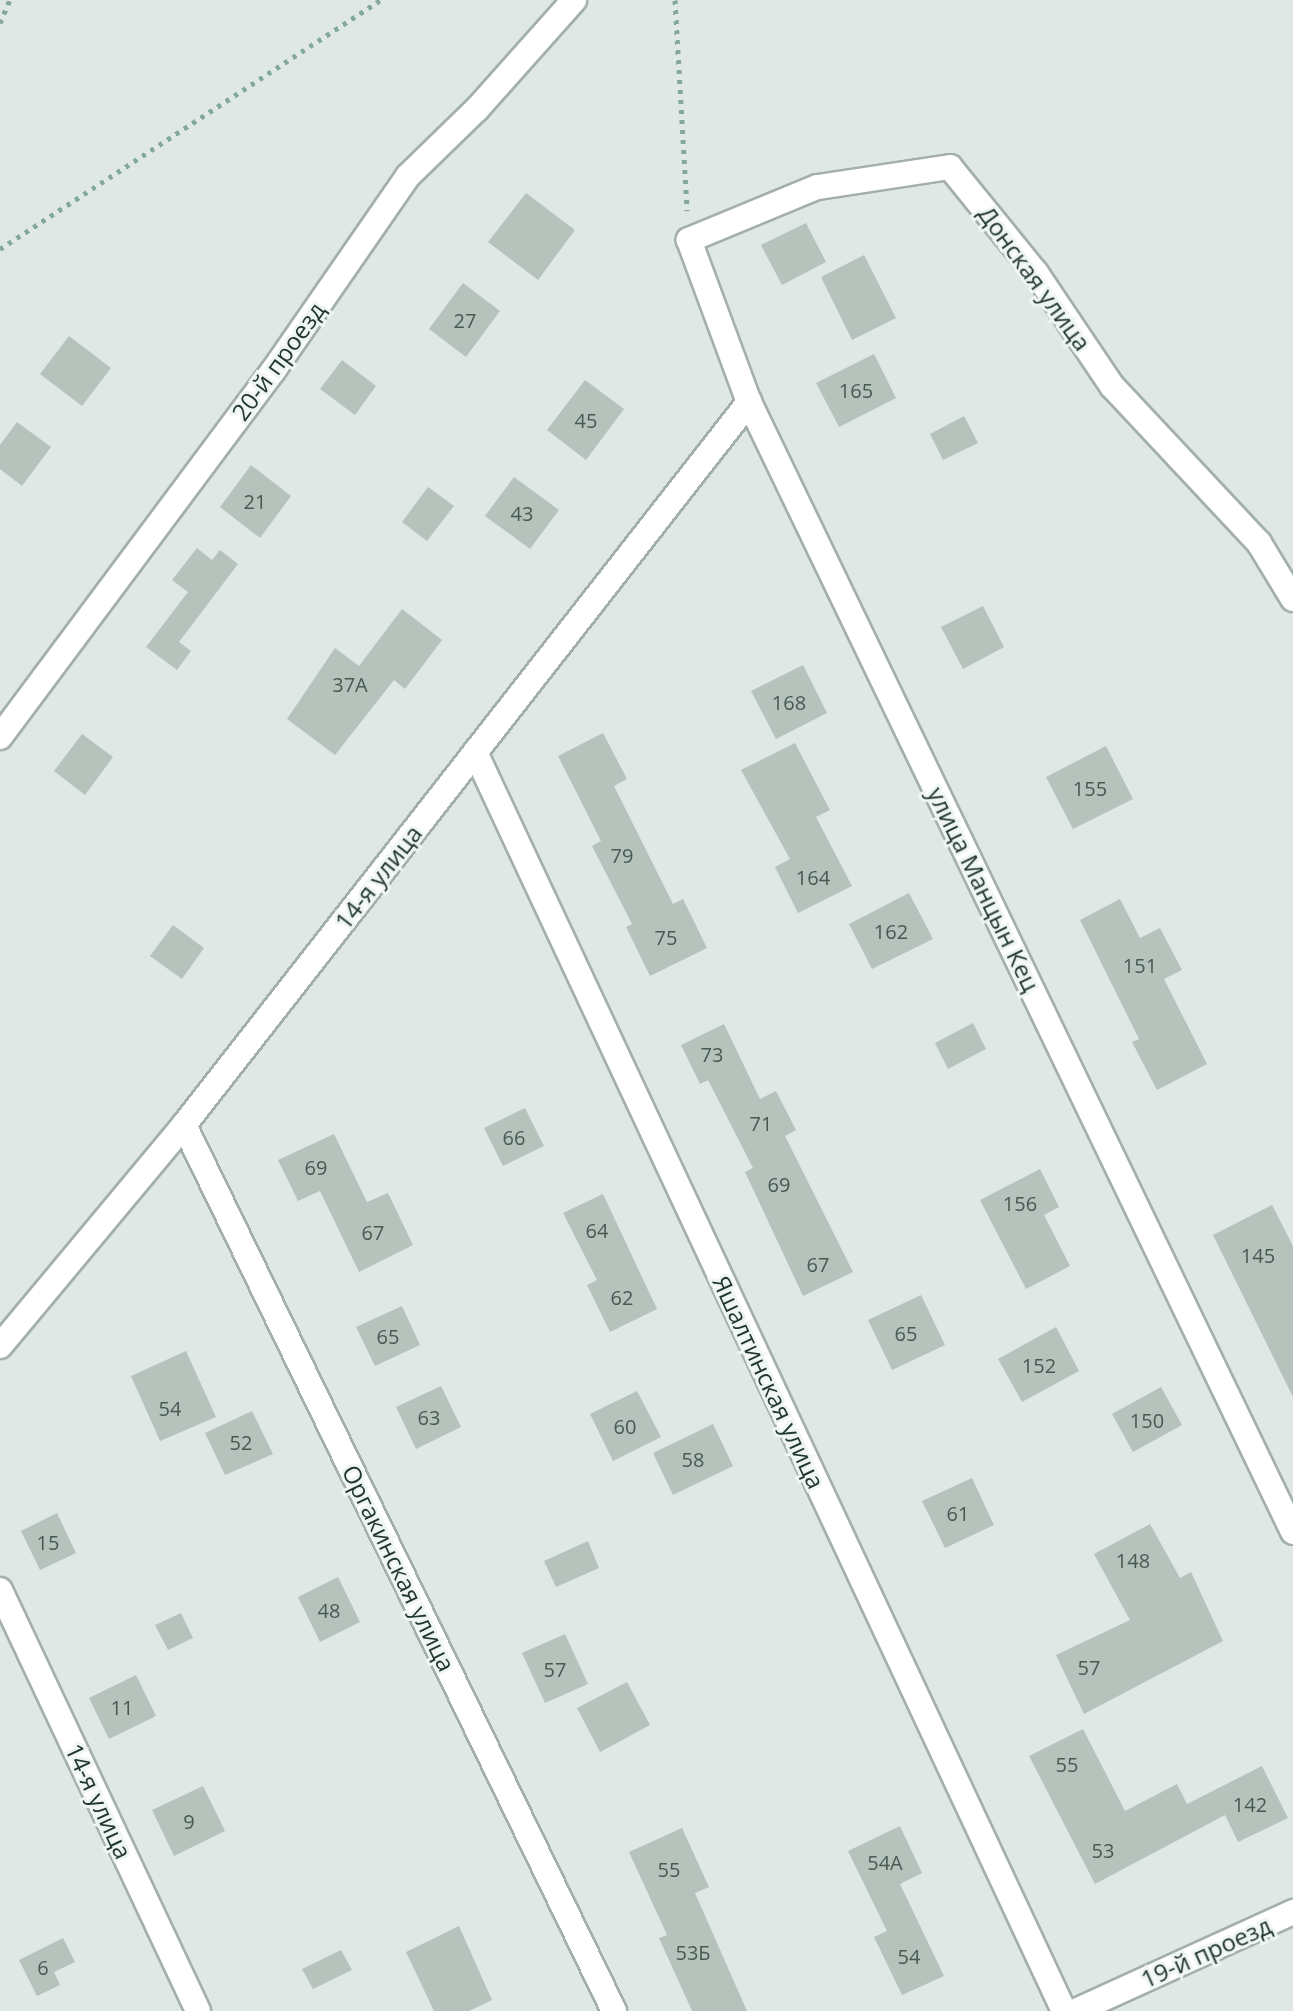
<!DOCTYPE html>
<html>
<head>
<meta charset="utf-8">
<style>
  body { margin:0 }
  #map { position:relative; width:1293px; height:2011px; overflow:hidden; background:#dfe8e4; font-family:"Open Sans",sans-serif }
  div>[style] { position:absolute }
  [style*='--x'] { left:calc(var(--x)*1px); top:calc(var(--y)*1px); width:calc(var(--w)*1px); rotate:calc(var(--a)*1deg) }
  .building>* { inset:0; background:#b5c3bc }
  .path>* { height:5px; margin-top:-2.5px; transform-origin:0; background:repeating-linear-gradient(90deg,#83a99a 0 4px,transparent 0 10px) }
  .roads { filter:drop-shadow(2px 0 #a3afaa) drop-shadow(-2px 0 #a3afaa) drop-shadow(0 2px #a3afaa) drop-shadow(0 -2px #a3afaa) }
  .minor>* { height:24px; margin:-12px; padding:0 12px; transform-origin:12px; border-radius:12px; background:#fff }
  span { translate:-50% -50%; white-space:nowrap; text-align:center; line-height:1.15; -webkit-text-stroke:6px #eff6f2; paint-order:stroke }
  .number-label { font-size:20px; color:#475a52 }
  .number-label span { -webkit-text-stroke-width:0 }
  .street-label { font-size:24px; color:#22372f }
</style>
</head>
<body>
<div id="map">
  <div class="building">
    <i style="clip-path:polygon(526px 193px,575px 230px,538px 280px,488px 242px)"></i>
    <i style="clip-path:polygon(806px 223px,826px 262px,782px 285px,761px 245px)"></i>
    <i style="clip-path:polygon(864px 255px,896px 318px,852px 340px,821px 277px)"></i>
    <i style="clip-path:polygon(463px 283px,500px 311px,466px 357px,429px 329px)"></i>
    <i style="clip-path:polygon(69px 336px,111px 368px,82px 406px,40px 374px)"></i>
    <i style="clip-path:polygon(874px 354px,896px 398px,839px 427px,816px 383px)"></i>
    <i style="clip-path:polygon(342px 360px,376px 386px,355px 415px,320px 389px)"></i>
    <i style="clip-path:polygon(585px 380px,624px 409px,586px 460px,547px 430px)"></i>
    <i style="clip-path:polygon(964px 416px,978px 443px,943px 460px,930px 434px)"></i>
    <i style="clip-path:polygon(17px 422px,51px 447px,22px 486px,0 469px,0 445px)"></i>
    <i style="clip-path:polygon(251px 465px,291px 496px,260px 538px,220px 507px)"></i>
    <i style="clip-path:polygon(514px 477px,559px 510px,530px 549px,485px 516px)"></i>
    <i style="clip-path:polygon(428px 487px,454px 506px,427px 541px,402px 522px)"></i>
    <i style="clip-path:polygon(197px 548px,212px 560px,220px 550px,238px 564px,179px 642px,191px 651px,177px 670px,146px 647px,188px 592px,172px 580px)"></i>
    <i style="clip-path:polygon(983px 606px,1004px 647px,963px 669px,941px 627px)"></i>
    <i style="clip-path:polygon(402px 609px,442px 640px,405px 689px,394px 680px,335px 755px,287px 719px,335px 648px,359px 666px)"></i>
    <i style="clip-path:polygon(803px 665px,827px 713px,776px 739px,751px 691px)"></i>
    <i style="clip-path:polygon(603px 733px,627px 779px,614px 786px,673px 904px,683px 899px,707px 948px,650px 976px,626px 927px,632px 924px,592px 846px,601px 841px,558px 756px)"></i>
    <i style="clip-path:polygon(82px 734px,113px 757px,85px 795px,54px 771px)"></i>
    <i style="clip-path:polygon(795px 743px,830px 810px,816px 817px,852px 886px,798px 913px,775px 867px,790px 859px,741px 770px)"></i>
    <i style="clip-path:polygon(1106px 746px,1133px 799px,1073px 829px,1046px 777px)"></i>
    <i style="clip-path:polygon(909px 893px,933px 939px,872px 969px,849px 924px)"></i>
    <i style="clip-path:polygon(1120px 899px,1140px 938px,1160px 928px,1182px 970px,1164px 979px,1207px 1064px,1157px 1090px,1132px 1042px,1139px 1039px,1080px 920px)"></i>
    <i style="clip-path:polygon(173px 925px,204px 948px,182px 979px,150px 956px)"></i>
    <i style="clip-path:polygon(973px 1023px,986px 1049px,948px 1069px,935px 1043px)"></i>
    <i style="clip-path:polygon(724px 1024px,760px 1099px,776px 1091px,796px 1130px,785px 1136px,853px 1272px,803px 1296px,745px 1172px,753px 1168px,708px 1080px,700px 1084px,681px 1045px)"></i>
    <i style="clip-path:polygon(525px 1108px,544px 1146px,503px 1166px,484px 1128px)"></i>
    <i style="clip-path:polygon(334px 1134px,367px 1202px,388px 1193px,413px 1245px,359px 1272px,320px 1191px,298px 1201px,278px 1160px)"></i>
    <i style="clip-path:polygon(1040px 1169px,1059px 1207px,1044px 1215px,1070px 1266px,1026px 1289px,980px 1200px)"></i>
    <i style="clip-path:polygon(603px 1194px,657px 1309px,610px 1332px,587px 1285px,597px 1280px,563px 1213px)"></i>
    <i style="clip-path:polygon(1272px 1205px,1293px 1246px,1293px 1397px,1213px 1235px)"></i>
    <i style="clip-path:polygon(921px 1295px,945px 1345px,892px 1370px,868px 1320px)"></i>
    <i style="clip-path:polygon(402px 1306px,420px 1345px,375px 1366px,356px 1327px)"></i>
    <i style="clip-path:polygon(1056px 1327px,1079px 1371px,1022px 1402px,998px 1359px)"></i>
    <i style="clip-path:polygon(186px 1351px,216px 1417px,160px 1441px,131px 1376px)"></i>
    <i style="clip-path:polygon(441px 1386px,461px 1427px,416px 1449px,396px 1407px)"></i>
    <i style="clip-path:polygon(1161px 1387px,1182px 1425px,1133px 1452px,1112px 1414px)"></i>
    <i style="clip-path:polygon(637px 1391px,661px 1437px,613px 1461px,590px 1414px)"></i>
    <i style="clip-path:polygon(252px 1411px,273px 1454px,225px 1475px,205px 1433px)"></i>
    <i style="clip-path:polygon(713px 1424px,733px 1466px,673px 1495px,653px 1453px)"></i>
    <i style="clip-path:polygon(972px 1478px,994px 1525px,945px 1548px,922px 1501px)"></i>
    <i style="clip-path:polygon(57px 1513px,76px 1553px,40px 1570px,21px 1531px)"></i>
    <i style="clip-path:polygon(1150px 1524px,1180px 1578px,1191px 1572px,1223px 1641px,1084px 1714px,1056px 1655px,1130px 1620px,1094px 1554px)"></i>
    <i style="clip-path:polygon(588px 1541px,599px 1568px,556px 1587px,544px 1561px)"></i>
    <i style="clip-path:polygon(338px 1577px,360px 1622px,320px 1642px,298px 1597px)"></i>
    <i style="clip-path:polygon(181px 1613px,193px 1638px,168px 1650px,155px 1625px)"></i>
    <i style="clip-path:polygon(565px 1634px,588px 1684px,545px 1703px,522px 1653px)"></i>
    <i style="clip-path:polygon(136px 1675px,156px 1716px,109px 1739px,89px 1698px)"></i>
    <i style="clip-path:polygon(627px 1682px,650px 1725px,600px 1752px,577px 1708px)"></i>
    <i style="clip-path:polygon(1083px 1729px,1125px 1811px,1177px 1784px,1187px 1804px,1262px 1766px,1288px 1818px,1238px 1842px,1225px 1815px,1095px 1884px,1029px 1756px)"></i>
    <i style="clip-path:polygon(203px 1786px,225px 1831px,174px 1856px,152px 1810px)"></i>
    <i style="clip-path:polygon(900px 1826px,922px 1873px,900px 1884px,944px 1976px,902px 1995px,874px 1937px,887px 1931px,848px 1851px)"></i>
    <i style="clip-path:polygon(682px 1828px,709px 1887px,695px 1893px,747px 2011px,692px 2011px,659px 1938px,667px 1935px,629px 1852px)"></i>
    <i style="clip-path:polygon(459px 1926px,492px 2000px,469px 2011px,434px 2011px,406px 1952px)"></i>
    <i style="clip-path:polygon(63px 1938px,75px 1962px,54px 1972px,60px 1985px,37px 1996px,19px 1960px)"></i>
    <i style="clip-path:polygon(341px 1950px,352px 1970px,313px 1989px,302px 1969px)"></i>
  </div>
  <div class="path">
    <i style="--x:675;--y:0;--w:211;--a:86.7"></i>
    <i style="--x:0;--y:23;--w:25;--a:-67"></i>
    <i style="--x:0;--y:249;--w:454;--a:-33.2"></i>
  </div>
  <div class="roads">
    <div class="minor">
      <i style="--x:1293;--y:599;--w:66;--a:-121.3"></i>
      <i style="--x:1259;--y:543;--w:215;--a:-133.1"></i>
      <i style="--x:1112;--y:386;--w:136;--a:-123.9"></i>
      <i style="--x:1036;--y:273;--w:136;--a:-129.1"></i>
      <i style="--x:950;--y:167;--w:134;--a:171.4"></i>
      <i style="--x:817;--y:187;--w:139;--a:157.5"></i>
      <i style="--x:689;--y:240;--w:173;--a:69.7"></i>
      <i style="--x:749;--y:402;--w:1254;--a:64.29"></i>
      <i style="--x:0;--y:737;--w:457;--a:-53.3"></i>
      <i style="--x:273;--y:371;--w:237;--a:-55.3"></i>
      <i style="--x:408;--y:176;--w:96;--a:-44.2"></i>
      <i style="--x:477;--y:109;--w:146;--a:-48.3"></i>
      <i style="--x:475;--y:752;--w:1390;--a:64.93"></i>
      <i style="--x:184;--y:1125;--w:985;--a:64.11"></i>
      <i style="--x:0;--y:1346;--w:288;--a:-50.2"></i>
      <i style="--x:184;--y:1125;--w:918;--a:-51.99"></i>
      <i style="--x:0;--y:1590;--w:465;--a:64.8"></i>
      <i style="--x:1076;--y:2011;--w:239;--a:-24.5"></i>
    </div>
  </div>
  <div class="number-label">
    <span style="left:465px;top:320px">27</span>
    <span style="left:856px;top:390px">165</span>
    <span style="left:586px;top:420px">45</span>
    <span style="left:255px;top:501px">21</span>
    <span style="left:522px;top:513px">43</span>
    <span style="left:350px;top:684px">37А</span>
    <span style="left:789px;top:702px">168</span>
    <span style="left:1090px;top:788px">155</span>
    <span style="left:622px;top:855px">79</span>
    <span style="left:813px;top:877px">164</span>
    <span style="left:891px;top:931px">162</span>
    <span style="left:666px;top:937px">75</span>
    <span style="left:1140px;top:965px">151</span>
    <span style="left:712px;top:1054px">73</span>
    <span style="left:761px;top:1123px">71</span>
    <span style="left:514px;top:1137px">66</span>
    <span style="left:316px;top:1167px">69</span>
    <span style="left:779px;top:1184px">69</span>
    <span style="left:1020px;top:1203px">156</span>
    <span style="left:597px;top:1230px">64</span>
    <span style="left:373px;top:1232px">67</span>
    <span style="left:1258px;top:1255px">145</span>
    <span style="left:818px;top:1264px">67</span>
    <span style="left:622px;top:1297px">62</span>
    <span style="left:906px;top:1333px">65</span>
    <span style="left:388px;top:1336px">65</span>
    <span style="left:1039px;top:1365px">152</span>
    <span style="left:170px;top:1408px">54</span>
    <span style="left:429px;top:1417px">63</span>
    <span style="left:1147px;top:1420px">150</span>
    <span style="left:625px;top:1426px">60</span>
    <span style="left:241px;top:1442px">52</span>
    <span style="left:693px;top:1459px">58</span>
    <span style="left:958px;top:1513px">61</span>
    <span style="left:48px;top:1542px">15</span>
    <span style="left:1133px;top:1560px">148</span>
    <span style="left:329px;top:1610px">48</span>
    <span style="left:1089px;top:1667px">57</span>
    <span style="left:555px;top:1669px">57</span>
    <span style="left:122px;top:1707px">11</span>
    <span style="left:1067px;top:1764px">55</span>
    <span style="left:1250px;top:1804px">142</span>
    <span style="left:189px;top:1821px">9</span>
    <span style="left:1103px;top:1850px">53</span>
    <span style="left:885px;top:1862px">54А</span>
    <span style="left:669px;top:1869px">55</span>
    <span style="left:693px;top:1952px">53Б</span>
    <span style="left:909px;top:1956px">54</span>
    <span style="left:43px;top:1967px">6</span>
  </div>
  <div class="street-label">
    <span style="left:1035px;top:278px;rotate:54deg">Донская улица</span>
    <span style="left:278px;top:361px;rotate:-54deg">20-й проезд</span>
    <span style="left:378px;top:877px;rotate:-52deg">14-я улица</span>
    <span style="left:984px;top:889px;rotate:64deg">улица Манцын Кец</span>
    <span style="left:769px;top:1382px;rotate:65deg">Яшалтинская улица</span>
    <span style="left:399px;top:1568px;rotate:64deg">Оргакинская улица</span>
    <span style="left:99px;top:1801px;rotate:65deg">14-я улица</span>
    <span style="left:1206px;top:1952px;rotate:-24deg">19-й проезд</span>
  </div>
</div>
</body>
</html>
